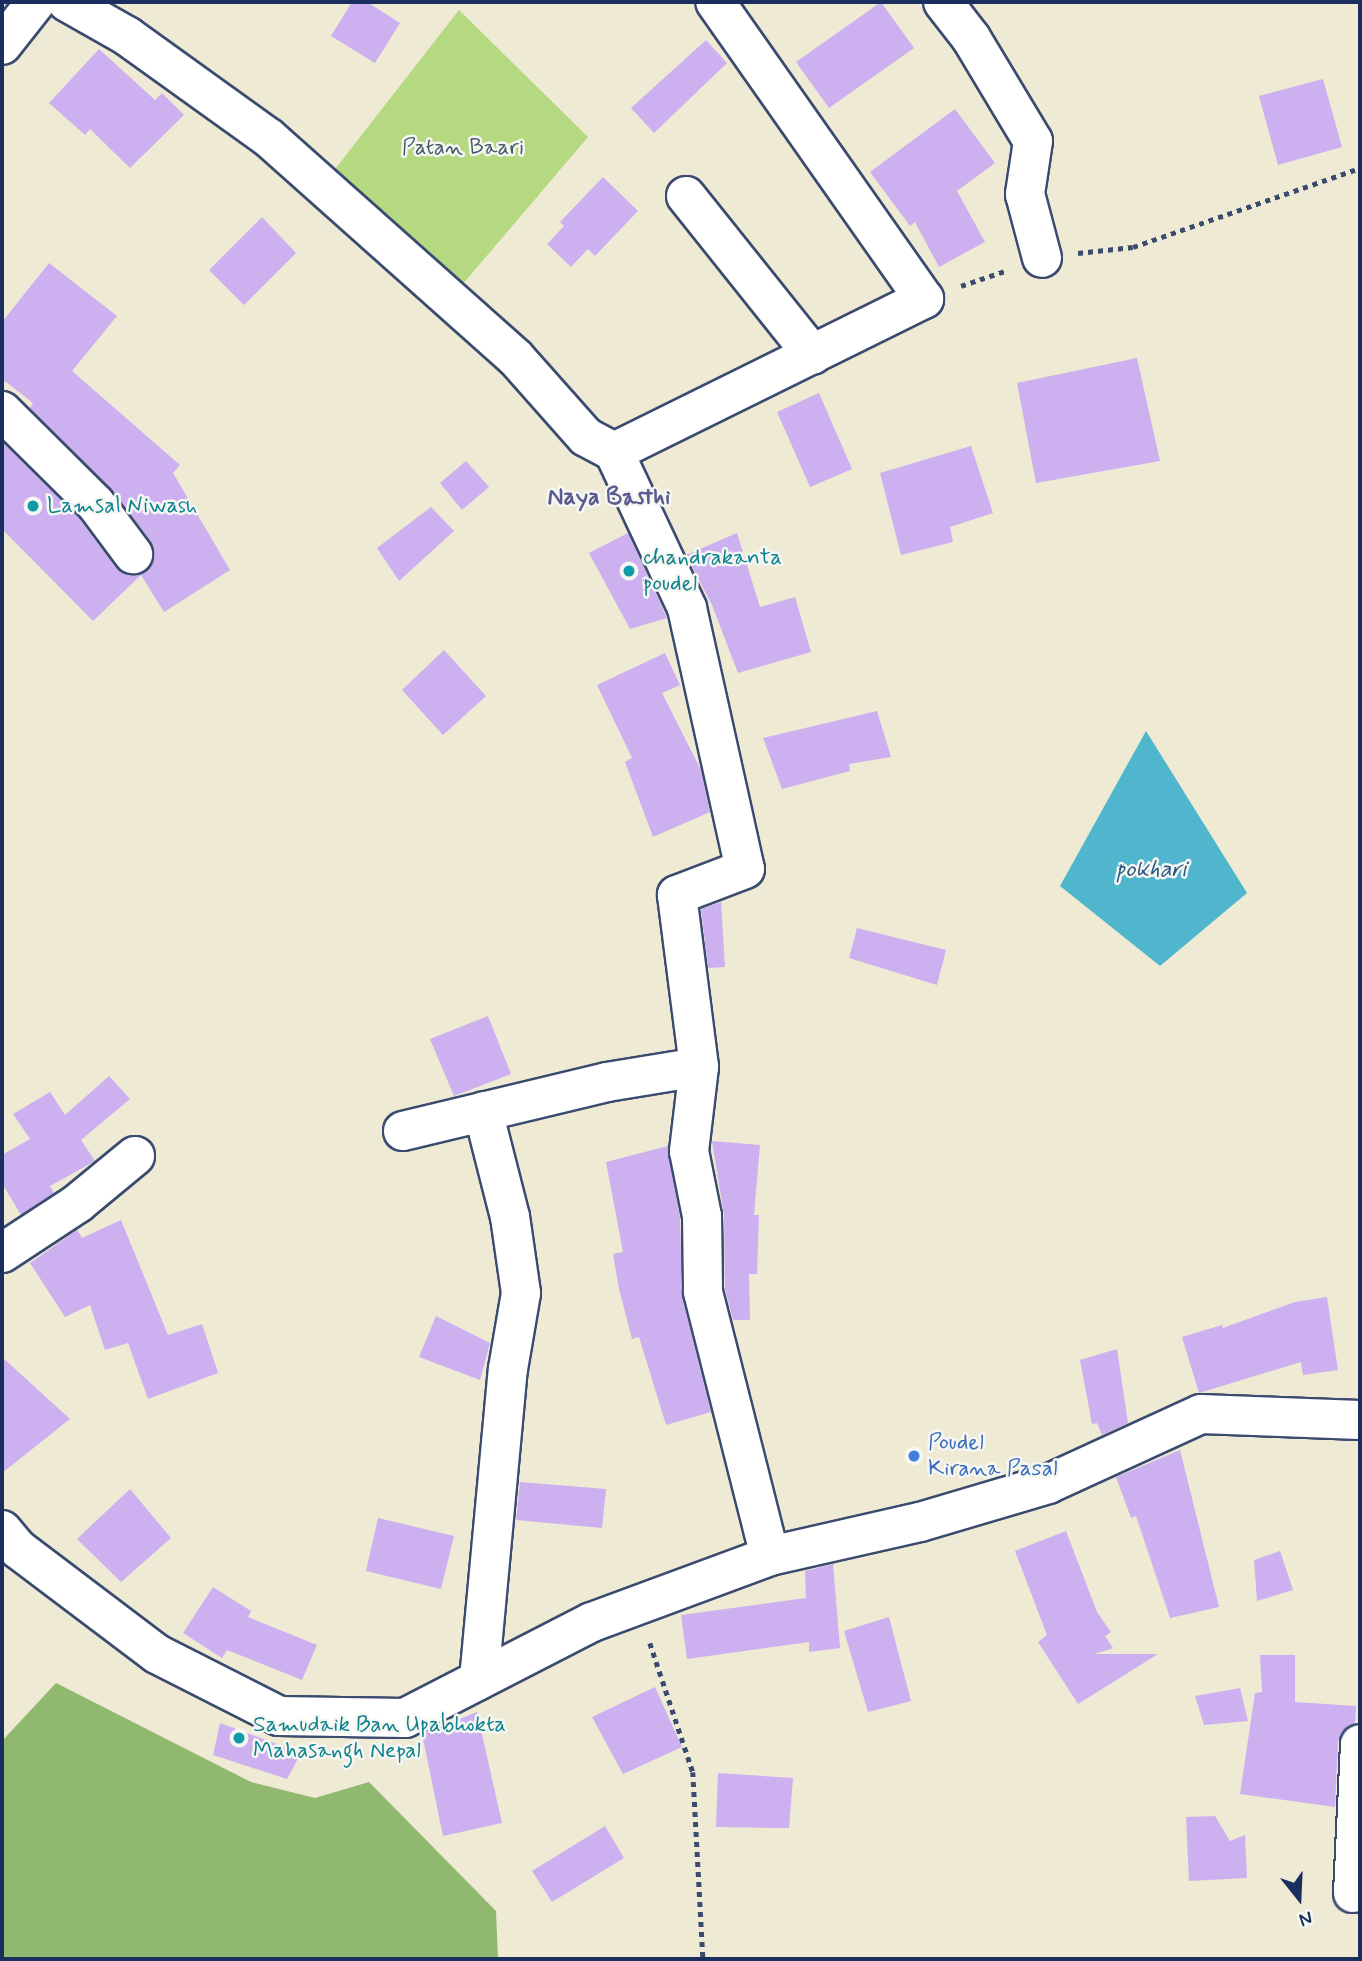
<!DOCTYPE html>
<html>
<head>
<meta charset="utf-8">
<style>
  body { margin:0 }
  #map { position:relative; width:1362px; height:1961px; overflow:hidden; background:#eeead4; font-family:Mynerve,sans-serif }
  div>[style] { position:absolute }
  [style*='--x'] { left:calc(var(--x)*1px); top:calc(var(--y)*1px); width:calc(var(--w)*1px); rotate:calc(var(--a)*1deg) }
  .green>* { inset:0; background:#b5d981 }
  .forest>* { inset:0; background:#90b96f }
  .water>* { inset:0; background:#50b6ce }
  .building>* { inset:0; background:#cdb0ef }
  .path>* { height:4.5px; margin-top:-2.25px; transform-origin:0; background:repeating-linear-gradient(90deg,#3b4b70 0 5px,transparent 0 10px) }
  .roads { filter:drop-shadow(2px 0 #3b4b70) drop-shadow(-2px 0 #3b4b70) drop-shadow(0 2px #3b4b70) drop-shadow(0 -2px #3b4b70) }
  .minor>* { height:38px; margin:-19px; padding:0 19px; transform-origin:19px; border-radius:19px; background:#fff }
  .dots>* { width:19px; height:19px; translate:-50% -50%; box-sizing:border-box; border:4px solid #f6f6f2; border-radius:50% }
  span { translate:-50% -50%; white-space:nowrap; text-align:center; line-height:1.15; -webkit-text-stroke:5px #f6f6f2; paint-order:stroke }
  .park-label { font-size:23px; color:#425a67 }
  .culture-label { font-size:23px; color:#0d838f }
  .left { translate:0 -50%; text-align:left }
  .shop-label { font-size:23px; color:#366cbe }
  .neighbourhood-label { font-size:24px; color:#595c91; font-weight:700 }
  .water-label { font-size:24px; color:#2b5880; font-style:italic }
  .frame { position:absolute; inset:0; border:4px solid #1b2f5e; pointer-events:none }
  .north { position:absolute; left:1264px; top:1863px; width:70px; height:70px; -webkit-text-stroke:5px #f6f6f2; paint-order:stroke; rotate:162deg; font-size:19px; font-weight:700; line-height:28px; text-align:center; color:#1b2f5e }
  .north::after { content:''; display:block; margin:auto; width:24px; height:32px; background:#1b2f5e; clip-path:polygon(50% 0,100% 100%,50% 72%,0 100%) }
</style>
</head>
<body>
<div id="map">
  <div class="green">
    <i style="clip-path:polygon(459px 10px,588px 137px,456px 292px,332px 173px)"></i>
  </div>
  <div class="forest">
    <i style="clip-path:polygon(56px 1683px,251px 1782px,315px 1798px,369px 1782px,496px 1911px,498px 1959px,2px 1959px,2px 1741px)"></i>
  </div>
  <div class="water">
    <i style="clip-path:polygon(1146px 731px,1247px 893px,1160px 966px,1060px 886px)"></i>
  </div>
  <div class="building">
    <i style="clip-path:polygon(352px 2px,367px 2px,400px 23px,375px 63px,331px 36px)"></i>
    <i style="clip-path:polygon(881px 2px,914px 48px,829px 108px,796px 62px)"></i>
    <i style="clip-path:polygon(706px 40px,727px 63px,654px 133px,631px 108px)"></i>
    <i style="clip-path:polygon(99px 49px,155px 100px,162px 93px,184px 115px,130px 168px,90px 129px,85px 135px,49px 103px)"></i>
    <i style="clip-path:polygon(1323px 79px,1342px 147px,1278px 165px,1259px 96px)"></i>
    <i style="clip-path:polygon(955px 109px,995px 163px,957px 191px,985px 242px,939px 267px,915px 222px,910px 226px,870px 172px)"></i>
    <i style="clip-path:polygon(603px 177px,638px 211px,595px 256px,588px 249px,571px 267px,547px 244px,564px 226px,560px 222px)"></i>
    <i style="clip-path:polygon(262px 217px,296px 253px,244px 305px,209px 270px)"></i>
    <i style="clip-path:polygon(49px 263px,117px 316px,72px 371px,180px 465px,173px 473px,230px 570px,164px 612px,141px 575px,93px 621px,2px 529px,4px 444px,78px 517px,116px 568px,136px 576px,153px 562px,151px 541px,112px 490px,30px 408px,33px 403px,2px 379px,2px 322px)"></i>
    <i style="clip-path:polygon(1137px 358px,1160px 461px,1036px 483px,1017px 383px)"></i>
    <i style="clip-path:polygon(819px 393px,852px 469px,810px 487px,777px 412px)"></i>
    <i style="clip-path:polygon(971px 446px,993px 513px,950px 527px,953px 542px,901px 555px,880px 473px)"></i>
    <i style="clip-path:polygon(466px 461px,489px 487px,462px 510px,440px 483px)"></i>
    <i style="clip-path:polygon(431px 507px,454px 531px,399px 581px,377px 548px)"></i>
    <i style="clip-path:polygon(628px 533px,667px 618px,630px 629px,589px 553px)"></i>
    <i style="clip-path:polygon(737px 533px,760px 607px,795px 597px,811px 652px,738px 673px,712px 605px,686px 555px)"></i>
    <i style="clip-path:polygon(444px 650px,486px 696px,443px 735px,402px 690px)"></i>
    <i style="clip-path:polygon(665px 653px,680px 685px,662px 693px,701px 770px,710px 812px,653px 837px,625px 762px,632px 758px,597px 685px)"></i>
    <i style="clip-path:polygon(877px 711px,891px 757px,849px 764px,850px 771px,782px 789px,763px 738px)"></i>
    <i style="clip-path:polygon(721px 902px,725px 967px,708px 968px,701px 909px)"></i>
    <i style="clip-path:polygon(857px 928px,946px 950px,937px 985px,849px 958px)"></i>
    <i style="clip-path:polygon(488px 1016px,511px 1074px,454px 1096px,430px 1039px)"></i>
    <i style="clip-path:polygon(109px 1076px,130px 1099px,81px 1140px,95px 1161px,50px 1186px,54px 1193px,21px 1215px,2px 1183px,2px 1155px,30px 1139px,13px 1114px,50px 1092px,65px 1115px)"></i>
    <i style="clip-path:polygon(712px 1141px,760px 1145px,754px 1215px,759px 1215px,757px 1274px,749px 1274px,750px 1320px,733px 1320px,725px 1289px,724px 1215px)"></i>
    <i style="clip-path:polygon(668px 1146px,680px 1218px,682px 1297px,711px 1412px,666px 1425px,639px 1337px,632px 1339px,619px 1289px,613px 1254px,623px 1252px,606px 1162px)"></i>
    <i style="clip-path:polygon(121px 1220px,168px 1335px,202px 1324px,218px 1373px,148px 1399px,128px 1343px,105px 1350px,90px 1305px,65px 1317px,30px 1263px,77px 1230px,82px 1238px)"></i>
    <i style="clip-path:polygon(1327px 1297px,1338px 1370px,1303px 1375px,1301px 1362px,1199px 1393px,1182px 1337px,1222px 1325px,1223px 1328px,1295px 1302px)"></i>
    <i style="clip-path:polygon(436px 1316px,490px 1343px,480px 1380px,419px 1357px)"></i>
    <i style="clip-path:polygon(1117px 1349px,1128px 1423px,1102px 1435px,1097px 1423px,1092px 1424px,1080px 1360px)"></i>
    <i style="clip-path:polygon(2px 1357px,70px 1419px,2px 1473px)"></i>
    <i style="clip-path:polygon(1180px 1450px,1219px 1607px,1170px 1618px,1136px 1516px,1131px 1518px,1116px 1477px)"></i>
    <i style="clip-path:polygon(520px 1482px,606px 1489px,602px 1528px,516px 1520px)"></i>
    <i style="clip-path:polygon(130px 1489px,171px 1538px,121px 1582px,77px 1539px)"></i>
    <i style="clip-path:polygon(378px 1518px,454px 1536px,441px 1589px,366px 1571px)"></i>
    <i style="clip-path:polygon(1066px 1531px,1097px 1612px,1111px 1632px,1105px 1636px,1113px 1648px,1095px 1654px,1158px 1654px,1078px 1704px,1038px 1642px,1047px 1635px,1015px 1551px)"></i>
    <i style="clip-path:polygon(1280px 1551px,1293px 1590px,1257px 1601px,1254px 1560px)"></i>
    <i style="clip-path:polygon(833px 1564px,840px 1648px,809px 1652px,809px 1642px,687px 1659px,681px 1615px,806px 1598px,805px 1571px)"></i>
    <i style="clip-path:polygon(213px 1587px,251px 1611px,248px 1617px,317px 1645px,302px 1680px,227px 1650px,222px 1658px,183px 1633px)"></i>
    <i style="clip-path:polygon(889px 1617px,911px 1701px,868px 1712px,844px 1631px)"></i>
    <i style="clip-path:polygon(1260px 1655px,1295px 1655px,1295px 1702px,1356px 1706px,1355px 1723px,1342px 1732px,1338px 1742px,1335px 1807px,1240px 1794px,1255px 1693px,1262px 1692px)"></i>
    <i style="clip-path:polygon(655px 1687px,682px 1747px,623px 1774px,592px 1717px)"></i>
    <i style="clip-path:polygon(1240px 1688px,1248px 1721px,1204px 1725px,1195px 1696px)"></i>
    <i style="clip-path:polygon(477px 1712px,502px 1823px,443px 1836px,422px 1734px)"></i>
    <i style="clip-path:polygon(220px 1723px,301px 1753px,287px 1779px,213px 1755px)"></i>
    <i style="clip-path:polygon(718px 1773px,793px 1778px,789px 1828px,716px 1827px)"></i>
    <i style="clip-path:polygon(1215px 1816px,1230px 1841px,1245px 1835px,1247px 1878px,1189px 1881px,1186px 1817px)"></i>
    <i style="clip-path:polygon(605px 1826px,624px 1858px,552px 1902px,532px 1871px)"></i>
  </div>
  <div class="path">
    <i style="--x:1078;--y:253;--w:55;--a:-6.2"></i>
    <i style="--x:1133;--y:247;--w:240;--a:-19.2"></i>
    <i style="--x:961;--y:286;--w:46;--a:-18.8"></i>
    <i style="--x:650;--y:1643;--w:136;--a:71.6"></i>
    <i style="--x:693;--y:1772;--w:187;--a:86.9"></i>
  </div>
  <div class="roads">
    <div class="minor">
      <i style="--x:67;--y:2;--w:69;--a:29.5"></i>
      <i style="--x:127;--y:36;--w:175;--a:35.7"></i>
      <i style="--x:269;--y:138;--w:329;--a:41.7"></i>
      <i style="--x:515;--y:357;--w:107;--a:48.4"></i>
      <i style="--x:586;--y:437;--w:32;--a:28"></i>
      <i style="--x:614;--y:452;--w:346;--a:-26.3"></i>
      <i style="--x:924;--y:299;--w:363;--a:-125.1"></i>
      <i style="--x:943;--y:2;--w:46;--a:52.1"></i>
      <i style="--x:971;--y:38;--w:120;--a:59"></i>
      <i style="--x:1033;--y:141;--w:54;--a:98.6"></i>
      <i style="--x:1025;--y:194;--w:66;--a:75.1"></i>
      <i style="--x:2;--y:45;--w:55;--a:-51.7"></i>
      <i style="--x:686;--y:196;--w:203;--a:51.4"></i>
      <i style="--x:2;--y:411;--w:131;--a:44.7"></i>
      <i style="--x:95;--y:503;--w:64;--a:53.3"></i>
      <i style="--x:614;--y:452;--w:172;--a:64.9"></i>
      <i style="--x:687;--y:608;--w:267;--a:77.5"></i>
      <i style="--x:745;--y:869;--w:73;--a:159.1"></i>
      <i style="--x:677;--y:895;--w:173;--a:82.7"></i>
      <i style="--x:699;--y:1067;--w:85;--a:96.8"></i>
      <i style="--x:689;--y:1151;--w:66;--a:78.7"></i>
      <i style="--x:702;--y:1216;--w:76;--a:89.2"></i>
      <i style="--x:703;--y:1292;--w:272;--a:75.8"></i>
      <i style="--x:403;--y:1131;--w:210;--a:-13.5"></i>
      <i style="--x:607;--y:1082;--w:93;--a:-9.3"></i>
      <i style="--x:2;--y:1253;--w:91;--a:-33.3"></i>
      <i style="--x:78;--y:1203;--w:74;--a:-39.5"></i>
      <i style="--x:2;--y:1530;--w:25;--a:50"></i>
      <i style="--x:18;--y:1549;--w:174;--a:37.1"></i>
      <i style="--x:157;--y:1654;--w:137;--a:26.9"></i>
      <i style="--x:279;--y:1716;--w:126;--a:0.9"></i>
      <i style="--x:405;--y:1718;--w:210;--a:-27.2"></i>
      <i style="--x:592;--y:1622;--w:190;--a:-20.3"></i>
      <i style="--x:770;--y:1556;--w:154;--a:-12.8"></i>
      <i style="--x:920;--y:1522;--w:134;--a:-16.5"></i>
      <i style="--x:1048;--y:1484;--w:168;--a:-24.6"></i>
      <i style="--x:1201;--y:1414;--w:159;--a:2.2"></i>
      <i style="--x:479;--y:1680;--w:312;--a:-84.7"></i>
      <i style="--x:508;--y:1369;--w:77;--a:-80.3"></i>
      <i style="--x:521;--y:1293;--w:77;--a:-98.2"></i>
      <i style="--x:510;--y:1217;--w:109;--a:-104.3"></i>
      <i style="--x:1353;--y:1893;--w:149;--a:-87.3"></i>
    </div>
  </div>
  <div class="dots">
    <i style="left:33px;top:506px;background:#0f9aa8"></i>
    <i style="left:629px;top:571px;background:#0f9aa8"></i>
    <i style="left:914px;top:1456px;background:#3f7fe0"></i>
    <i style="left:239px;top:1738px;background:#0f9aa8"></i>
  </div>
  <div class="park-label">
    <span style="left:463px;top:148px">Patan Baari</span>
  </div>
  <div class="culture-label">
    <span class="left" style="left:47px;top:506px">Lamsal Niwash</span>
    <span class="left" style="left:643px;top:571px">chandrakanta<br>poudel</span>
    <span class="left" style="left:253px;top:1738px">Samudaik Ban Upabhokta<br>Mahasangh Nepal</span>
  </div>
  <div class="shop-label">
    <span class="left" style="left:928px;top:1456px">Poudel<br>Kirana Pasal</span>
  </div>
  <div class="neighbourhood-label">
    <span style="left:609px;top:498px">Naya Basthi</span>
  </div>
  <div class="water-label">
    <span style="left:1151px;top:870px">pokhari</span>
  </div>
  <div class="frame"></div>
  <div class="north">N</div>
</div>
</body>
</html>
